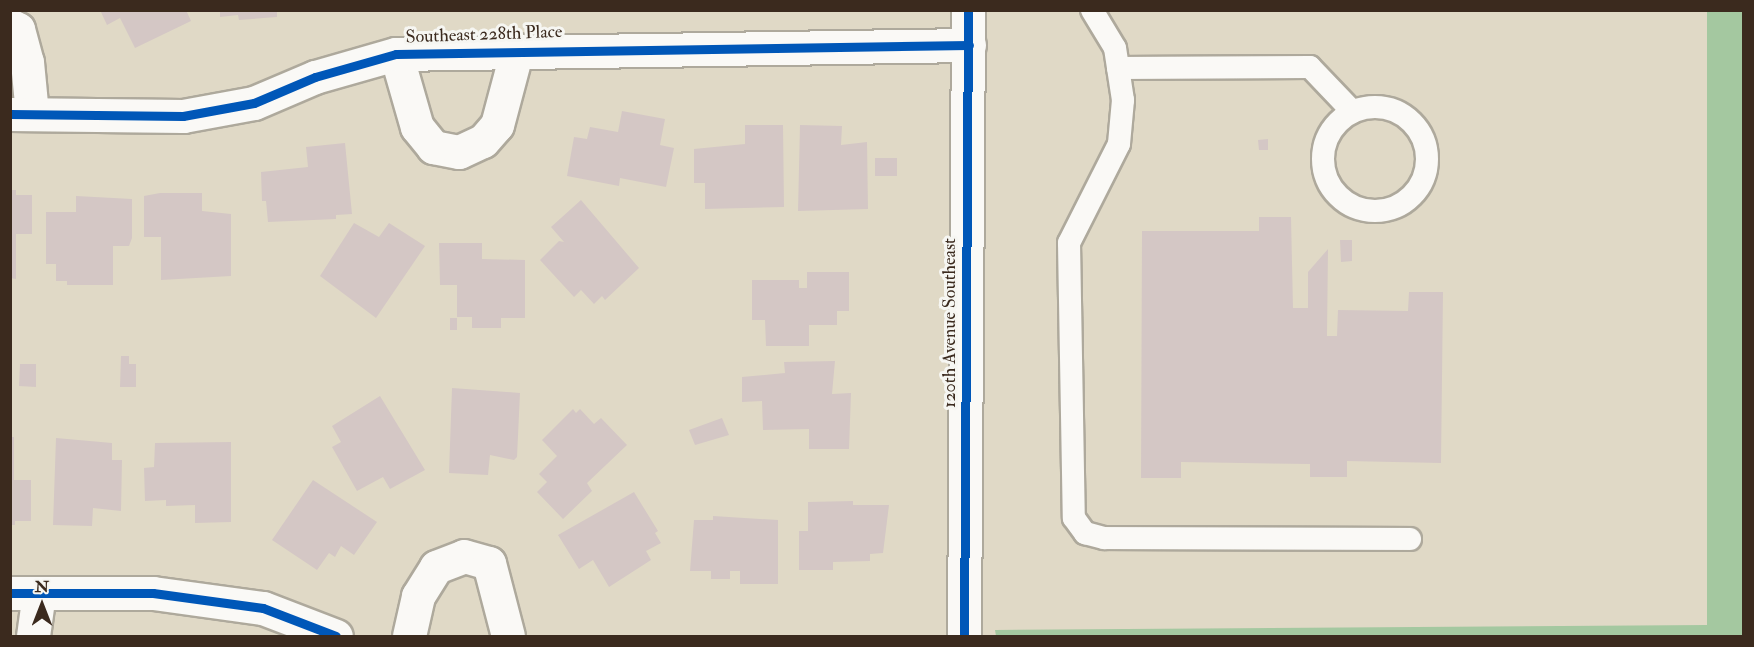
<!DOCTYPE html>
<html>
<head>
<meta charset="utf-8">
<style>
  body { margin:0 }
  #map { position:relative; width:1754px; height:647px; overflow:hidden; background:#e0d9c6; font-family:"IM FELL Double Pica",serif }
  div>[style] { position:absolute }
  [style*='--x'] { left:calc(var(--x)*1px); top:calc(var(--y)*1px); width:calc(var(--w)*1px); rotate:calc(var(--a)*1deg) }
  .forest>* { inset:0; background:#a4c8a0 }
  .building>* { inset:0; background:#d4c7c5 }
  .roads { filter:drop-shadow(2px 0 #aea99c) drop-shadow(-2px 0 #aea99c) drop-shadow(0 2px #aea99c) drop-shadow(0 -2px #aea99c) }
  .lane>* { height:22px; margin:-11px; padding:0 11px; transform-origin:11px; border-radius:11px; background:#faf9f6 }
  .lane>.ring { margin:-11px; padding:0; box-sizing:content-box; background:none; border:22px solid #faf9f6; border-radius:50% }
  .street>* { height:33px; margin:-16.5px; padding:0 16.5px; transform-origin:16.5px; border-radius:16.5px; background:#faf9f6 }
  .cycleway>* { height:9px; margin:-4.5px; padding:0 4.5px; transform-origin:4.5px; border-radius:4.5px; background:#0057b8 }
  span { translate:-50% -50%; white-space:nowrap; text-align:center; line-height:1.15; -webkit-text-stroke:6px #f6f6f2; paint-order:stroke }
  .street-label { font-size:18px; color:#3b2a1e }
  .frame { position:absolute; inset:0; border:12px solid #3b2a1e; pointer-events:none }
  .north { position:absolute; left:12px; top:575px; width:60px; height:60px; -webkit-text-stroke:4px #f6f6f2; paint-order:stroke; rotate:0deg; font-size:16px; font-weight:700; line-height:24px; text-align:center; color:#3b2a1e }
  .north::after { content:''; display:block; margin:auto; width:21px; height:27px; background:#3b2a1e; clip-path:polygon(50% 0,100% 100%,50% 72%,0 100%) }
</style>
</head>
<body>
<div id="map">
  <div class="forest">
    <i style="clip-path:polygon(1707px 11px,1743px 11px,1743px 636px,996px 636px,995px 630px,1707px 625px)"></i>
  </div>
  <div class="building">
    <i style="clip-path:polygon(100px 10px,186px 10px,191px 21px,135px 48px,120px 18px,107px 25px)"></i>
    <i style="clip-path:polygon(220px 10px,277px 10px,277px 17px,239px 20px,238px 15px,220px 17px)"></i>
    <i style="clip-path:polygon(622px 111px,665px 119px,660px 145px,674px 148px,666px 187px,620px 178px,619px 186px,567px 176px,574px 137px,587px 139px,590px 127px,618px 132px)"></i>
    <i style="clip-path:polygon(745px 125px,783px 125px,784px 207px,705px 209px,705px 183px,694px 183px,694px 149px,745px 144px)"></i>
    <i style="clip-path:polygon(800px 125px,842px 126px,841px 145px,867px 142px,868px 209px,798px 211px)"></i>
    <i style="clip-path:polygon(1268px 139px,1268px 150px,1259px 150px,1258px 140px)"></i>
    <i style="clip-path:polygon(345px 143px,352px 214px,336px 215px,336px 219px,268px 222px,266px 201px,262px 201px,261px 172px,308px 167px,306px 147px)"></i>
    <i style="clip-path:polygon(875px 158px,897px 158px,897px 176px,875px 176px)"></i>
    <i style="clip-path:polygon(10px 190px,16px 190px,16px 195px,32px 195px,32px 234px,16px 234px,16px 279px,10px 278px)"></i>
    <i style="clip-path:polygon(160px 193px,202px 193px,202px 211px,231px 214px,231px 276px,161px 280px,161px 237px,144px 237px,144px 196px)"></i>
    <i style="clip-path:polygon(76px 196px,132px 199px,132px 238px,129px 246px,113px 246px,113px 285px,67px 285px,67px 281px,56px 281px,56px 264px,46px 264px,46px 212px,76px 212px)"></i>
    <i style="clip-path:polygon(581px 200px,639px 268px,605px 300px,602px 296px,594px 304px,581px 290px,574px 297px,540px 260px,559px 241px,564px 242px,551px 227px)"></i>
    <i style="clip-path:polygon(1259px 217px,1291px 217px,1293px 308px,1308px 308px,1308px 272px,1328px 249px,1327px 336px,1337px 336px,1338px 310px,1408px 311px,1409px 292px,1443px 292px,1441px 463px,1347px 461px,1347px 477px,1310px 477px,1310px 464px,1181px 462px,1181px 478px,1141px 478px,1142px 231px,1259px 231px)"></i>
    <i style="clip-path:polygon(354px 223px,379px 237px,389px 223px,425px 246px,376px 318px,320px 276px)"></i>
    <i style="clip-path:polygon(1340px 240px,1352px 240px,1352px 261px,1341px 262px)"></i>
    <i style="clip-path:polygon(439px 243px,482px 243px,482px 259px,525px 260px,525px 318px,501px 318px,501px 328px,472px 328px,472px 317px,457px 317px,457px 285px,440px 285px)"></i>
    <i style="clip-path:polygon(807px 272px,849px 272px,849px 311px,837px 311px,837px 325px,809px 325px,809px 346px,766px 346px,765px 320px,752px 320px,752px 280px,799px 280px,799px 288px,807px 288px)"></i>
    <i style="clip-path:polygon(450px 318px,457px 318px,457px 330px,450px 330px)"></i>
    <i style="clip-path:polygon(121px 356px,129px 356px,129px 364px,136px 364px,136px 387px,120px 387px)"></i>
    <i style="clip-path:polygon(835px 361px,832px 394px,851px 393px,849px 449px,809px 449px,809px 429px,763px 430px,762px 401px,742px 402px,742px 377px,785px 373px,784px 362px)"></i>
    <i style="clip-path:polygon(20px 364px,36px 364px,36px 387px,19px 386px)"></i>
    <i style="clip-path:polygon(452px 388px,520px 393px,517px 457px,514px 460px,490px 455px,488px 475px,449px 473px)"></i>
    <i style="clip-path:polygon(380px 396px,425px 470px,390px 489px,383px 477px,357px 491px,332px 447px,341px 442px,332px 426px)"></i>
    <i style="clip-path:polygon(573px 409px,576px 413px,580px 409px,594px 424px,601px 418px,627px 445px,587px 483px,592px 491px,563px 519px,537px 492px,547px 482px,539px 474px,557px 456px,542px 440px)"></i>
    <i style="clip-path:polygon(722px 418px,729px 435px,695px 445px,689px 430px)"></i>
    <i style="clip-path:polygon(10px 437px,14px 437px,14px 480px,31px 480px,31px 521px,15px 521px,15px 525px,10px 525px)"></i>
    <i style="clip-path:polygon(56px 438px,112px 443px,112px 460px,122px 460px,121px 511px,93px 508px,92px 526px,53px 525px)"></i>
    <i style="clip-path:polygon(231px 442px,231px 522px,195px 523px,195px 505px,166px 506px,166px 500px,145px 501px,144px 468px,154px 467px,155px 443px)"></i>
    <i style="clip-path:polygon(313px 480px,377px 522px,354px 555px,341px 546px,335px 557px,329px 553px,317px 570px,272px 540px)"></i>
    <i style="clip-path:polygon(634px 492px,658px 531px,655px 533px,661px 543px,646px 551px,651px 560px,609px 587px,593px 560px,579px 569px,558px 535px)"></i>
    <i style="clip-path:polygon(853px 501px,853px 505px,889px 505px,883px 553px,870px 554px,870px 561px,833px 562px,833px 570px,799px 570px,799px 531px,808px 531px,808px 502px)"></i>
    <i style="clip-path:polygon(713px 516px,778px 520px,778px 584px,740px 584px,740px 571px,730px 571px,730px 579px,711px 579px,711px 571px,690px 571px,694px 520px,713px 520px)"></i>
  </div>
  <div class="roads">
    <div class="lane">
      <i style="--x:1092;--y:10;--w:44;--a:58.8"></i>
      <i style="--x:1115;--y:48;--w:53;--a:81.3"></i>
      <i style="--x:1123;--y:100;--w:44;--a:95.2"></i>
      <i style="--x:1119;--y:144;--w:111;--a:116.8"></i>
      <i style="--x:1069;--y:243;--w:275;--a:89"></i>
      <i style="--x:1074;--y:518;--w:19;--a:54"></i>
      <i style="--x:1085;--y:533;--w:20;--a:15"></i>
      <i style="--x:1104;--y:538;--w:306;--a:0.2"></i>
      <i style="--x:1118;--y:68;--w:192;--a:-0.3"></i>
      <i style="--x:1310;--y:67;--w:62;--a:46.3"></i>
      <i class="ring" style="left:1323px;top:107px;width:82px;height:82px"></i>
    </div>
    <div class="street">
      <i style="--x:10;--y:25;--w:9;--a:27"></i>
      <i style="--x:18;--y:29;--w:34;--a:75"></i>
      <i style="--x:27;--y:62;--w:52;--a:84.5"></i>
      <i style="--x:396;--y:54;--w:76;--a:74"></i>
      <i style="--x:417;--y:127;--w:26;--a:51"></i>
      <i style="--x:433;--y:147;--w:26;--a:11"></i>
      <i style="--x:459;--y:152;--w:26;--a:-25"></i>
      <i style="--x:483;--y:141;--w:21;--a:-49"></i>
      <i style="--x:497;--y:125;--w:78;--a:-75.1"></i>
      <i style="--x:10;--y:114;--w:173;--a:0.7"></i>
      <i style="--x:183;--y:116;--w:72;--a:-10.4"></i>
      <i style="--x:254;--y:103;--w:66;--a:-23.1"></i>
      <i style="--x:315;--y:77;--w:84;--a:-15.9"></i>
      <i style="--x:396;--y:54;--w:573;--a:-0.9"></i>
      <i style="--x:10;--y:593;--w:143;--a:0"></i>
      <i style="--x:153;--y:593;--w:111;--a:7.8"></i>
      <i style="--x:263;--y:608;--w:78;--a:21"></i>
      <i style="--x:33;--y:636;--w:43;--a:-82.1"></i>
      <i style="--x:409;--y:636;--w:41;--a:-77.3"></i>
      <i style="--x:418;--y:596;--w:34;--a:-58"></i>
      <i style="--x:436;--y:567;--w:30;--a:-21"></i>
      <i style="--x:464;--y:556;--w:26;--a:16"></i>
      <i style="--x:489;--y:563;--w:75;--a:75.4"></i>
      <i style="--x:964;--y:636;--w:626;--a:-89.63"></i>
    </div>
  </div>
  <div class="cycleway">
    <i style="--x:10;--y:114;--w:173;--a:0.7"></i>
    <i style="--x:183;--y:116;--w:72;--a:-10.4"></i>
    <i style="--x:254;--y:103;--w:66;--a:-23.1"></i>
    <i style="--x:315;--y:77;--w:84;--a:-15.9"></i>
    <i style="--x:396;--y:54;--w:573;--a:-0.9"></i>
    <i style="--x:10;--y:593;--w:143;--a:0"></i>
    <i style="--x:153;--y:593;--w:111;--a:7.8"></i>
    <i style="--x:263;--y:608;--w:78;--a:21"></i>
    <i style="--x:964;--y:636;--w:626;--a:-89.63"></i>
  </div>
  <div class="street-label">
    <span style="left:484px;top:35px;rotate:-2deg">Southeast 228th Place</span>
    <span style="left:950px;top:323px;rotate:-90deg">120th Avenue Southeast</span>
  </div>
  <div class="frame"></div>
  <div class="north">N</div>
</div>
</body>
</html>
